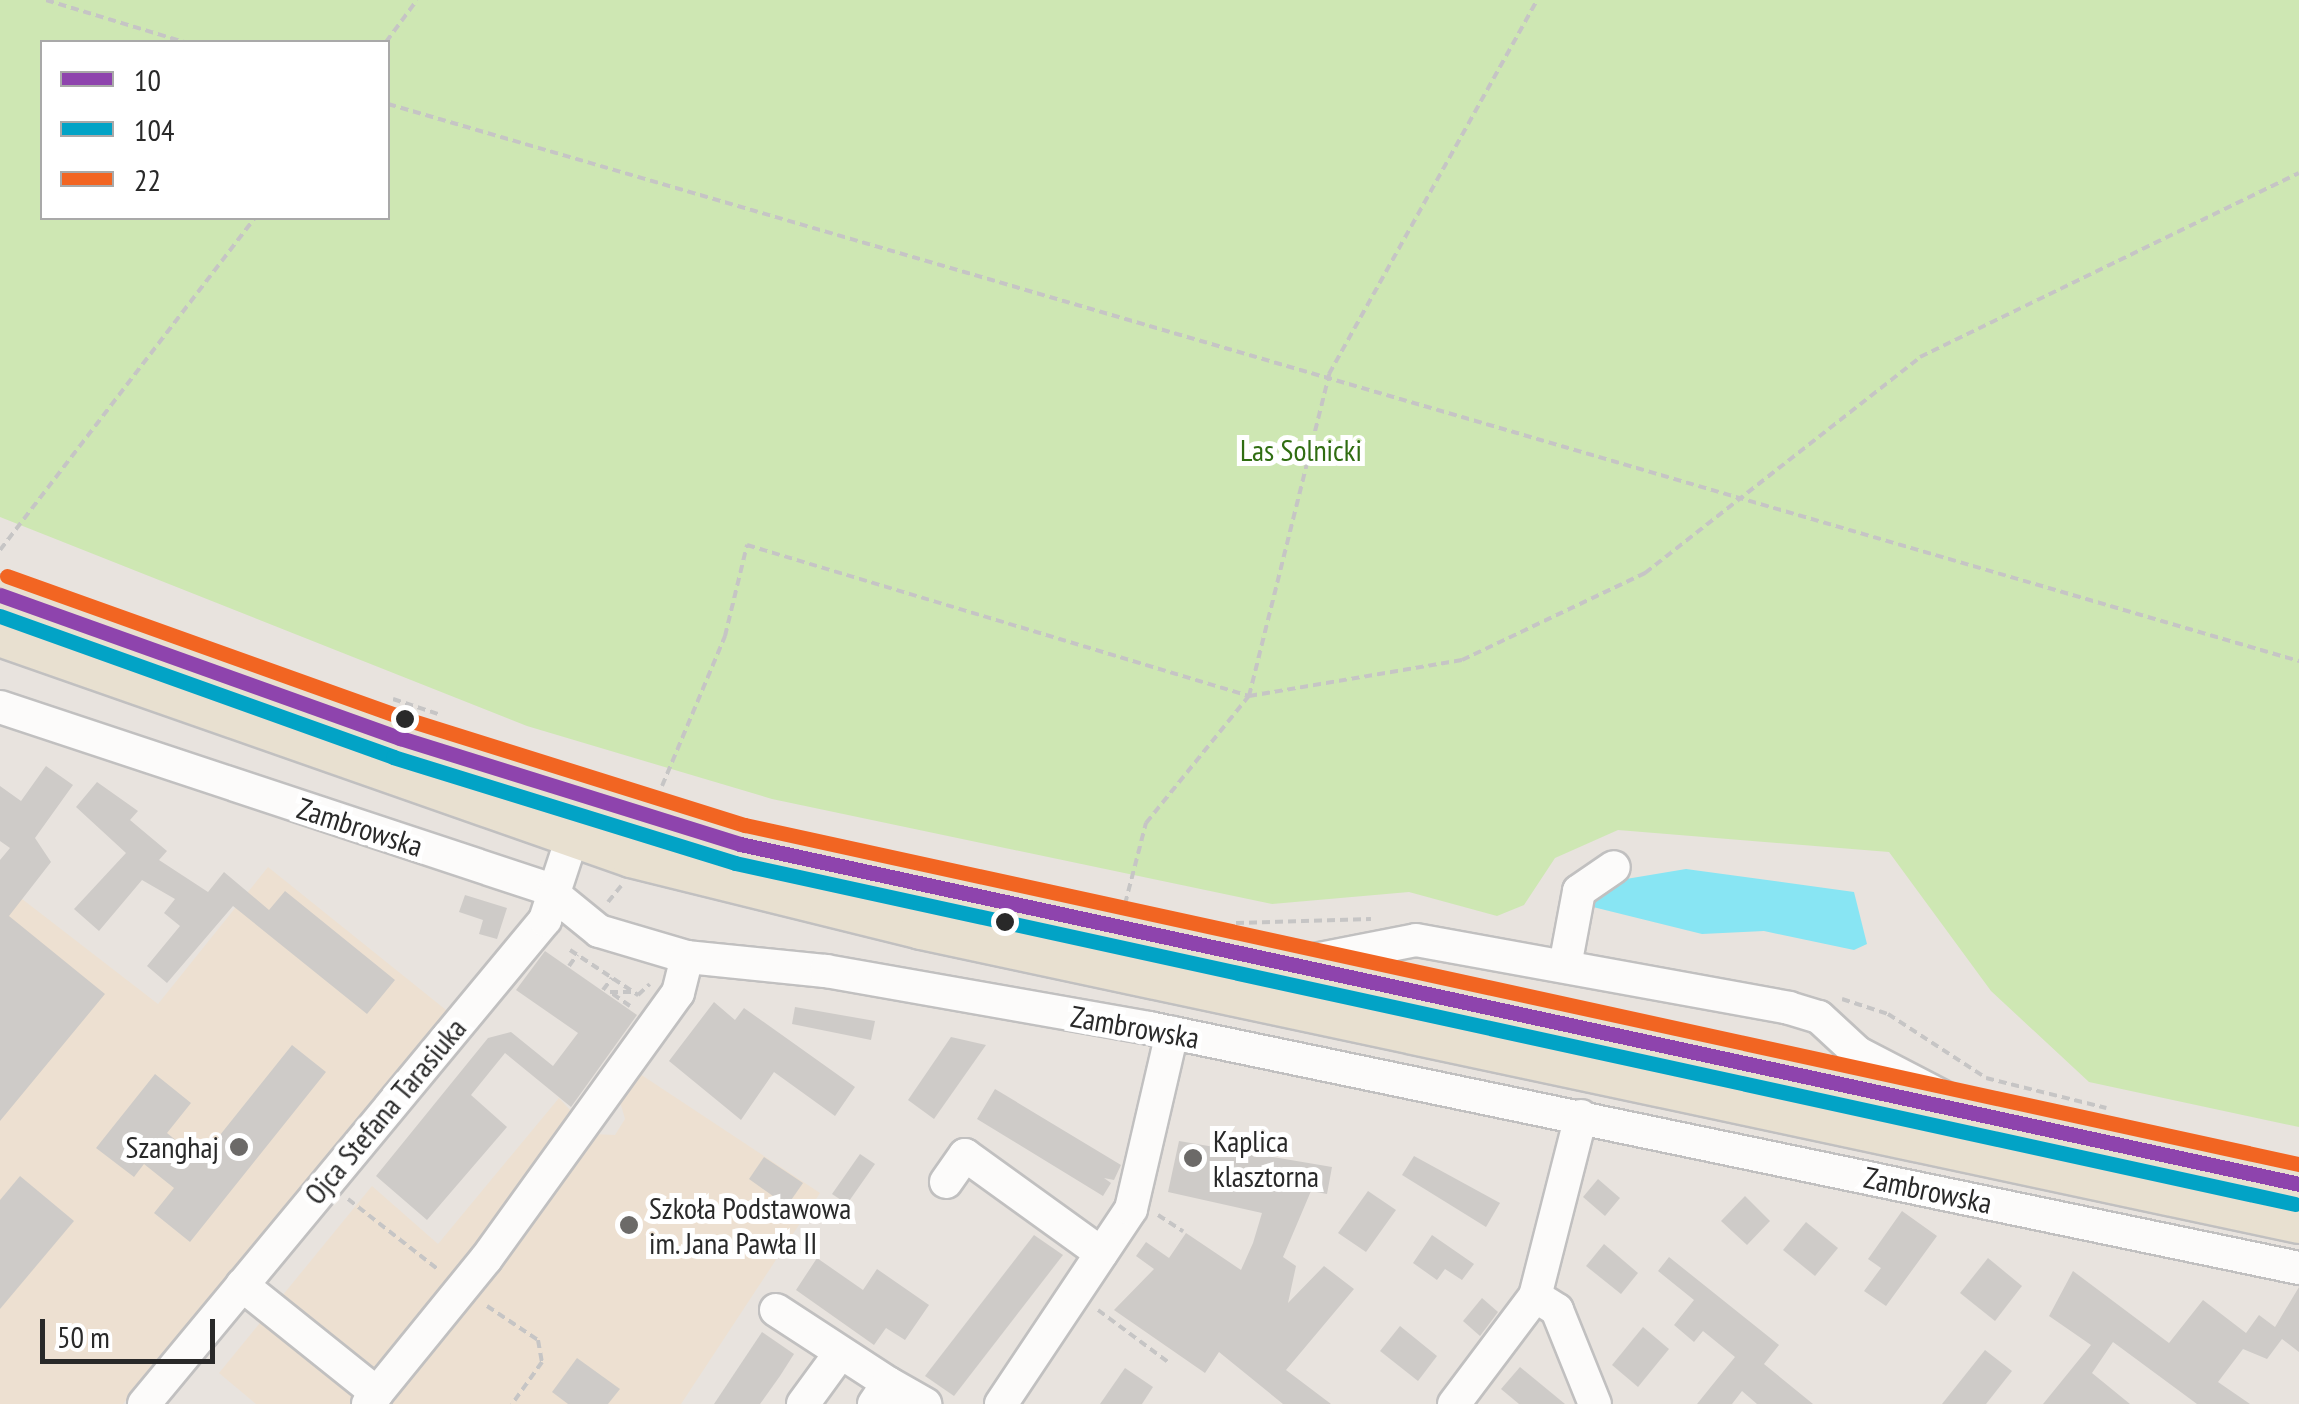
<!DOCTYPE html>
<html>
<head>
<meta charset="utf-8">
<style>
  body { margin:0 }
  #map { position:relative; width:2299px; height:1404px; overflow:hidden; background:#e8e3de; font-family:"PT Sans Narrow",sans-serif }
  div>[style] { position:absolute }
  [style*='--x'] { left:calc(var(--x)*1px); top:calc(var(--y)*1px); width:calc(var(--w)*1px); rotate:calc(var(--a)*1deg) }
  .education>* { inset:0; background:#ede0d1 }
  .green>* { inset:0; background:#cee7b3 }
  .water>* { inset:0; background:#88e5f3 }
  .building>* { inset:0; background:#cecbc8 }
  .path>* { height:4px; margin-top:-2px; transform-origin:0; background:repeating-linear-gradient(90deg,#c6c5c5 0 8px,transparent 0 13px) }
  .roads { filter:drop-shadow(2px 0 #c1c0c0) drop-shadow(-2px 0 #c1c0c0) drop-shadow(0 2px #c1c0c0) drop-shadow(0 -2px #c1c0c0) }
  .minor>* { height:32px; margin:-16px; padding:0 16px; transform-origin:16px; border-radius:16px; background:#fcfbfa }
  .major>* { height:40px; margin:-20px; padding:0 20px; transform-origin:20px; border-radius:20px; background:#e8e0d0 }
  .bus-1>* { height:15px; margin:-7.5px; padding:0 7.5px; transform-origin:7.5px; border-radius:7.5px; background:#8e44ad }
  .bus-2>* { height:15px; margin:-7.5px; padding:0 7.5px; transform-origin:7.5px; border-radius:7.5px; background:#02a3c6 }
  .bus-3>* { height:15px; margin:-7.5px; padding:0 7.5px; transform-origin:7.5px; border-radius:7.5px; background:#f26522 }
  .dots>* { width:28px; height:28px; translate:-50% -50%; box-sizing:border-box; border:5px solid #fff; border-radius:50% }
  span { translate:-50% -50%; white-space:nowrap; text-align:center; line-height:1.15; -webkit-text-stroke:10px #fff; paint-order:stroke }
  .park-label { font-size:30px; color:#306d12 }
  .street-label { font-size:30px; color:#292929 }
  .poi-label { font-size:30px; color:#292929 }
  .left { translate:0 -50%; text-align:left }
  .right { translate:-100% -50%; text-align:right }
  .legend { position:absolute; left:40px; top:40px; width:350px; height:180px; box-sizing:border-box; background:#fff; border:2px solid #a9a9a9; margin:0; padding:12px 18px; list-style:none; font-size:30px; color:#292929 }
  .legend li { display:flex; align-items:center; gap:20px; height:50px }
  .legend b { width:50px; border:2px solid #a9a9a9 }
  .scale { position:absolute; left:40px; top:1319px; width:175px; height:45px; box-sizing:border-box; border:5px solid #292929; border-top:0; padding-left:12px; font-size:30px; line-height:35px; white-space:nowrap; color:#292929; -webkit-text-stroke:8px #fff; paint-order:stroke }
</style>
</head>
<body>
<div id="map">
  <div class="education">
    <i style="clip-path:polygon(268px 867px,451px 1014px,123px 1404px,0 1404px,0 908px,13px 892px,158px 1004px)"></i>
    <i style="clip-path:polygon(637px 1072px,820px 1193px,681px 1404px,256px 1404px,219px 1373px,372px 1186px,438px 1244px,559px 1098px,592px 1134px,615px 1135px,625px 1119px,619px 1098px)"></i>
  </div>
  <div class="green">
    <i style="clip-path:polygon(evenodd,0 0,2299px 0,2299px 1127px,2089px 1082px,1991px 991px,1889px 852px,1618px 830px,1555px 858px,1524px 905px,1497px 916px,1409px 892px,1272px 904px,772px 799px,527px 726px,0 517px,0 0,388px 42px,388px 218px,42px 218px,42px 42px,388px 42px)"></i>
  </div>
  <div class="water">
    <i style="clip-path:polygon(1686px 869px,1854px 892px,1867px 944px,1854px 950px,1764px 931px,1702px 934px,1593px 907px,1602px 883px)"></i>
  </div>
  <div class="building">
    <i style="clip-path:polygon(46px 766px,73px 785px,35px 838px,51px 862px,9px 916px,105px 994px,0 1121px,0 860px,10px 848px,0 841px,0 786px,21px 801px)"></i>
    <i style="clip-path:polygon(97px 782px,138px 811px,130px 820px,167px 851px,159px 860px,208px 892px,224px 872px,269px 910px,285px 891px,395px 980px,367px 1014px,233px 906px,167px 983px,147px 966px,180px 926px,164px 913px,175px 899px,142px 880px,99px 931px,74px 909px,126px 853px,76px 807px)"></i>
    <i style="clip-path:polygon(465px 895px,507px 908px,497px 939px,479px 934px,483px 920px,459px 912px)"></i>
    <i style="clip-path:polygon(545px 951px,637px 1015px,571px 1107px,505px 1053px,471px 1095px,507px 1127px,427px 1220px,376px 1176px,488px 1038px,511px 1032px,553px 1066px,578px 1033px,516px 990px)"></i>
    <i style="clip-path:polygon(714px 1002px,735px 1020px,744px 1008px,855px 1087px,835px 1116px,774px 1072px,741px 1120px,669px 1061px)"></i>
    <i style="clip-path:polygon(795px 1007px,875px 1021px,871px 1040px,792px 1024px)"></i>
    <i style="clip-path:polygon(951px 1037px,986px 1045px,934px 1119px,908px 1100px)"></i>
    <i style="clip-path:polygon(292px 1045px,326px 1072px,190px 1242px,154px 1213px,174px 1188px,144px 1164px,134px 1177px,96px 1148px,155px 1074px,191px 1103px,167px 1133px,200px 1160px)"></i>
    <i style="clip-path:polygon(995px 1089px,1121px 1165px,1114px 1180px,1104px 1178px,1111px 1183px,1103px 1196px,977px 1119px)"></i>
    <i style="clip-path:polygon(1179px 1141px,1332px 1167px,1327px 1194px,1311px 1191px,1283px 1257px,1296px 1266px,1288px 1303px,1324px 1266px,1354px 1289px,1286px 1370px,1331px 1404px,1283px 1404px,1219px 1352px,1205px 1373px,1114px 1310px,1154px 1269px,1136px 1256px,1146px 1242px,1169px 1258px,1186px 1233px,1241px 1270px,1253px 1243px,1262px 1213px,1168px 1192px)"></i>
    <i style="clip-path:polygon(860px 1154px,875px 1164px,847px 1204px,832px 1194px)"></i>
    <i style="clip-path:polygon(1414px 1156px,1500px 1203px,1486px 1227px,1402px 1175px)"></i>
    <i style="clip-path:polygon(764px 1157px,803px 1183px,787px 1206px,749px 1179px)"></i>
    <i style="clip-path:polygon(20px 1176px,74px 1221px,0 1309px,0 1200px)"></i>
    <i style="clip-path:polygon(1598px 1179px,1620px 1198px,1605px 1216px,1583px 1197px)"></i>
    <i style="clip-path:polygon(1368px 1191px,1396px 1210px,1366px 1252px,1338px 1233px)"></i>
    <i style="clip-path:polygon(1745px 1196px,1770px 1221px,1747px 1245px,1721px 1221px)"></i>
    <i style="clip-path:polygon(1902px 1211px,1937px 1236px,1886px 1306px,1864px 1291px,1881px 1268px,1868px 1259px)"></i>
    <i style="clip-path:polygon(1806px 1222px,1838px 1248px,1815px 1276px,1783px 1250px)"></i>
    <i style="clip-path:polygon(1034px 1235px,1063px 1255px,954px 1396px,925px 1376px)"></i>
    <i style="clip-path:polygon(1432px 1235px,1474px 1264px,1462px 1280px,1445px 1269px,1437px 1280px,1413px 1263px)"></i>
    <i style="clip-path:polygon(1604px 1244px,1638px 1273px,1621px 1294px,1586px 1266px)"></i>
    <i style="clip-path:polygon(1669px 1257px,1779px 1345px,1764px 1364px,1813px 1404px,1757px 1404px,1742px 1391px,1732px 1404px,1697px 1404px,1735px 1357px,1703px 1331px,1694px 1342px,1674px 1325px,1694px 1300px,1658px 1271px)"></i>
    <i style="clip-path:polygon(817px 1258px,863px 1290px,877px 1269px,929px 1305px,905px 1340px,886px 1328px,874px 1345px,796px 1290px)"></i>
    <i style="clip-path:polygon(1988px 1258px,2022px 1286px,1995px 1321px,1960px 1293px)"></i>
    <i style="clip-path:polygon(2073px 1271px,2169px 1343px,2203px 1300px,2246px 1333px,2259px 1315px,2275px 1327px,2299px 1287px,2299px 1352px,2282px 1339px,2267px 1359px,2243px 1349px,2218px 1382px,2250px 1404px,2197px 1404px,2113px 1342px,2092px 1373px,2130px 1404px,2043px 1404px,2091px 1345px,2049px 1316px)"></i>
    <i style="clip-path:polygon(1482px 1298px,1498px 1312px,1480px 1336px,1463px 1321px)"></i>
    <i style="clip-path:polygon(1400px 1326px,1437px 1356px,1418px 1381px,1380px 1351px)"></i>
    <i style="clip-path:polygon(1643px 1327px,1669px 1349px,1638px 1387px,1612px 1365px)"></i>
    <i style="clip-path:polygon(762px 1332px,794px 1354px,780px 1376px,760px 1404px,714px 1404px)"></i>
    <i style="clip-path:polygon(1985px 1350px,2012px 1371px,1986px 1404px,1942px 1404px)"></i>
    <i style="clip-path:polygon(577px 1358px,620px 1389px,608px 1404px,568px 1404px,552px 1392px)"></i>
    <i style="clip-path:polygon(1520px 1367px,1565px 1404px,1519px 1404px,1501px 1389px)"></i>
    <i style="clip-path:polygon(1125px 1368px,1153px 1387px,1142px 1404px,1100px 1404px)"></i>
  </div>
  <div class="path">
    <i style="--x:46;--y:0;--w:144;--a:16.9"></i>
    <i style="--x:386;--y:42;--w:52;--a:-53.6"></i>
    <i style="--x:388;--y:104;--w:1991;--a:16.25"></i>
    <i style="--x:0;--y:550;--w:419;--a:-52.5"></i>
    <i style="--x:393;--y:699;--w:51;--a:18.4"></i>
    <i style="--x:662;--y:786;--w:163;--a:-67.2"></i>
    <i style="--x:725;--y:636;--w:94;--a:-76.4"></i>
    <i style="--x:747;--y:545;--w:524;--a:16.74"></i>
    <i style="--x:1249;--y:696;--w:216;--a:-9.6"></i>
    <i style="--x:1462;--y:660;--w:203;--a:-25.4"></i>
    <i style="--x:1645;--y:573;--w:350;--a:-38.1"></i>
    <i style="--x:1920;--y:357;--w:421;--a:-25.9"></i>
    <i style="--x:608;--y:902;--w:21;--a:-51"></i>
    <i style="--x:1125;--y:904;--w:84;--a:-75.5"></i>
    <i style="--x:1146;--y:823;--w:164;--a:-51"></i>
    <i style="--x:1249;--y:696;--w:332;--a:-76"></i>
    <i style="--x:1329;--y:374;--w:428;--a:-60.9"></i>
    <i style="--x:1236;--y:923;--w:135;--a:-1.7"></i>
    <i style="--x:570;--y:950;--w:82;--a:33.5"></i>
    <i style="--x:638;--y:995;--w:16;--a:-43"></i>
    <i style="--x:569;--y:966;--w:14;--a:-54"></i>
    <i style="--x:603;--y:990;--w:15;--a:-53"></i>
    <i style="--x:1842;--y:999;--w:48;--a:18.1"></i>
    <i style="--x:1888;--y:1014;--w:117;--a:33.1"></i>
    <i style="--x:1986;--y:1078;--w:124;--a:14"></i>
    <i style="--x:630;--y:1006;--w:24;--a:-145"></i>
    <i style="--x:610;--y:992;--w:22;--a:0"></i>
    <i style="--x:348;--y:1199;--w:115;--a:38"></i>
    <i style="--x:1158;--y:1215;--w:30;--a:33"></i>
    <i style="--x:487;--y:1306;--w:61;--a:33.7"></i>
    <i style="--x:538;--y:1340;--w:22;--a:80"></i>
    <i style="--x:542;--y:1362;--w:52;--a:125.5"></i>
    <i style="--x:1098;--y:1310;--w:87;--a:36.6"></i>
  </div>
  <div class="roads">
    <div class="minor">
      <i style="--x:0;--y:707;--w:575;--a:18.34"></i>
      <i style="--x:546;--y:888;--w:68;--a:39.1"></i>
      <i style="--x:599;--y:931;--w:92;--a:16.5"></i>
      <i style="--x:687;--y:957;--w:140;--a:5.8"></i>
      <i style="--x:826;--y:971;--w:328;--a:10"></i>
      <i style="--x:1149;--y:1028;--w:1175;--a:11.79"></i>
      <i style="--x:1289;--y:965;--w:129;--a:-11.1"></i>
      <i style="--x:1416;--y:940;--w:379;--a:10.3"></i>
      <i style="--x:1789;--y:1008;--w:31;--a:17"></i>
      <i style="--x:1819;--y:1017;--w:53;--a:42.7"></i>
      <i style="--x:1858;--y:1053;--w:96;--a:27.4"></i>
      <i style="--x:1565;--y:966;--w:76;--a:-79.4"></i>
      <i style="--x:1579;--y:891;--w:42;--a:-34.4"></i>
      <i style="--x:1581;--y:1116;--w:186;--a:104.3"></i>
      <i style="--x:1535;--y:1296;--w:26;--a:32"></i>
      <i style="--x:1557;--y:1310;--w:101;--a:68"></i>
      <i style="--x:946;--y:1182;--w:33;--a:-55"></i>
      <i style="--x:965;--y:1155;--w:168;--a:35.8"></i>
      <i style="--x:242;--y:1285;--w:173;--a:38.7"></i>
      <i style="--x:776;--y:1310;--w:134;--a:33.1"></i>
      <i style="--x:144;--y:1404;--w:629;--a:-50.36"></i>
      <i style="--x:545;--y:920;--w:128;--a:-71.8"></i>
      <i style="--x:368;--y:1404;--w:187;--a:-50.9"></i>
      <i style="--x:486;--y:1259;--w:328;--a:-54.2"></i>
      <i style="--x:678;--y:993;--w:37;--a:-76"></i>
      <i style="--x:803;--y:1404;--w:59;--a:-53.9"></i>
      <i style="--x:874;--y:1404;--w:25;--a:-56"></i>
      <i style="--x:888;--y:1383;--w:43;--a:29.6"></i>
      <i style="--x:1001;--y:1404;--w:234;--a:-56.3"></i>
      <i style="--x:1131;--y:1209;--w:181;--a:-76.9"></i>
      <i style="--x:1454;--y:1404;--w:135;--a:-53.1"></i>
    </div>
    <div class="major">
      <i style="--x:0;--y:595;--w:425;--a:19.7"></i>
      <i style="--x:400;--y:738;--w:356;--a:17.3"></i>
      <i style="--x:740;--y:844;--w:326;--a:13.5"></i>
      <i style="--x:1057;--y:920;--w:1270;--a:12"></i>
      <i style="--x:0;--y:636;--w:669;--a:19.3"></i>
      <i style="--x:631;--y:857;--w:299;--a:13.9"></i>
      <i style="--x:921;--y:929;--w:1409;--a:12.04"></i>
    </div>
  </div>
  <div class="bus-1">
    <i style="--x:0;--y:595;--w:425;--a:19.7"></i>
    <i style="--x:400;--y:738;--w:356;--a:17.3"></i>
    <i style="--x:740;--y:844;--w:1596;--a:12.3"></i>
  </div>
  <div class="bus-2">
    <i style="--x:0;--y:616;--w:418;--a:19.7"></i>
    <i style="--x:393;--y:757;--w:358;--a:17.2"></i>
    <i style="--x:735;--y:863;--w:1597;--a:12.33"></i>
  </div>
  <div class="bus-3">
    <i style="--x:7;--y:576;--w:424;--a:19.7"></i>
    <i style="--x:406;--y:719;--w:355;--a:17.4"></i>
    <i style="--x:745;--y:825;--w:1591;--a:12.31"></i>
  </div>
  <div class="dots">
    <i style="left:405px;top:719px;background:#292929"></i>
    <i style="left:1005px;top:922px;background:#292929"></i>
    <i style="left:239px;top:1147px;background:#6c6a68"></i>
    <i style="left:1193px;top:1158px;background:#6c6a68"></i>
    <i style="left:629px;top:1225px;background:#6c6a68"></i>
  </div>
  <div class="park-label">
    <span style="left:1301px;top:450px">Las Solnicki</span>
  </div>
  <div class="street-label">
    <span style="left:360px;top:827px;rotate:18deg">Zambrowska</span>
    <span style="left:1135px;top:1027px;rotate:10deg">Zambrowska</span>
    <span style="left:385px;top:1111px;rotate:-50deg">Ojca Stefana Tarasiuka</span>
    <span style="left:1928px;top:1190px;rotate:12deg">Zambrowska</span>
  </div>
  <div class="poi-label">
    <span class="left" style="left:1213px;top:1158px">Kaplica<br>klasztorna</span>
    <span class="right" style="left:219px;top:1147px">Szanghaj</span>
    <span class="left" style="left:649px;top:1225px">Szkoła Podstawowa<br>im. Jana Pawła II</span>
  </div>
  <ul class="legend">
  <li><b style="height:12px;background:#8e44ad"></b>10</li>
  <li><b style="height:12px;background:#02a3c6"></b>104</li>
  <li><b style="height:12px;background:#f26522"></b>22</li>
  </ul>
  <div class="scale">50 m</div>
</div>
</body>
</html>
